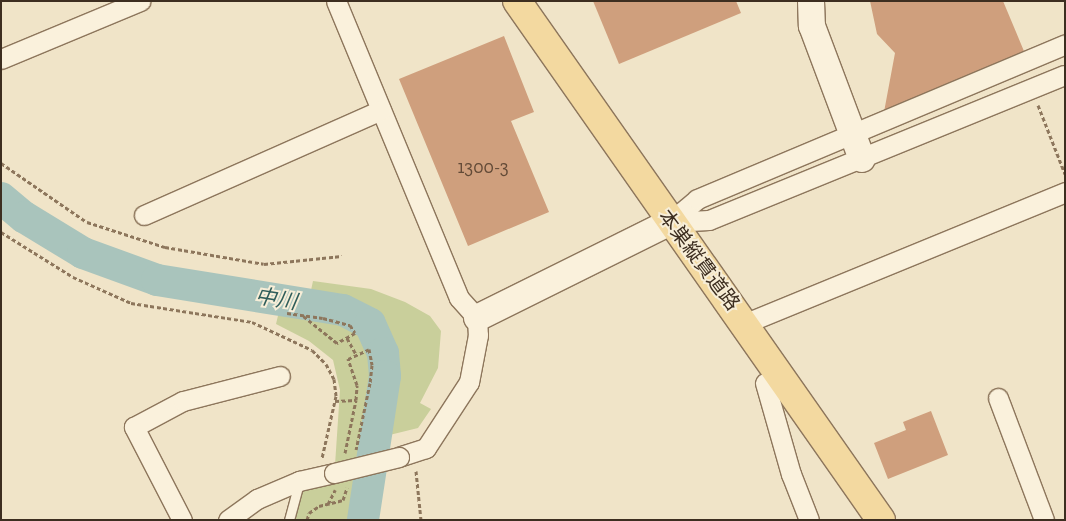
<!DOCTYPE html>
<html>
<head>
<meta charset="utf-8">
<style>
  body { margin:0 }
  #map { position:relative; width:1066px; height:521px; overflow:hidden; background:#f0e4c8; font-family:"Zilla Slab","Noto Sans JP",serif }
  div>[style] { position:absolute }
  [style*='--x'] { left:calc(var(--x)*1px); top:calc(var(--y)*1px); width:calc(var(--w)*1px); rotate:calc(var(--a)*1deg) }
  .green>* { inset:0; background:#c9cf9b }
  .river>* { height:32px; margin:-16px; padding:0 16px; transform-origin:16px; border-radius:16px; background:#a9c4bc }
  .building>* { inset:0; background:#cf9f7d }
  .path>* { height:3px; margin-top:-1.5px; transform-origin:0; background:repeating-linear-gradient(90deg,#8d765c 0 4px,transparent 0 6.5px) }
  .roads { filter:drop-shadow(1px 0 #8d765c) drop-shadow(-1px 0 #8d765c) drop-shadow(0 1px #8d765c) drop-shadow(0 -1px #8d765c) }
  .lane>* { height:9px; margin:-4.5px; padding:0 4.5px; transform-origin:4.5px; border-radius:4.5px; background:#faf1dc }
  .street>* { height:19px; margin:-9.5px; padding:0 9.5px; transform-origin:9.5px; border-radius:9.5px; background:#faf1dc }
  .secondary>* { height:26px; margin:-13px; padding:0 13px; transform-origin:13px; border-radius:13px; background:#faf1dc }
  .primary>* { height:28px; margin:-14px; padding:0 14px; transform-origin:14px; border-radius:14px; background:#f3d9a0 }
  .bridges { filter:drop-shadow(1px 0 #8d765c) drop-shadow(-1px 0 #8d765c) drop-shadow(0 1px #8d765c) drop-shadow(0 -1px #8d765c) }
  .street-bridge>* { height:19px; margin:-9.5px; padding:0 9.5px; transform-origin:9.5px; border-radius:9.5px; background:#faf1dc }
  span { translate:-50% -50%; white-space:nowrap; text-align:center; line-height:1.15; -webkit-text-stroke:4px #f7eed8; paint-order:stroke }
  .number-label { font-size:18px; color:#624a37 }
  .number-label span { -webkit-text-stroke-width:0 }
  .street-label { font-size:20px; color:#3d2e20 }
  .water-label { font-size:21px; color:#2f5d5a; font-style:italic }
  .frame { position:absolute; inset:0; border:2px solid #3d2e20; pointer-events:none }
</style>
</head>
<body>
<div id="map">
  <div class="green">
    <i style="clip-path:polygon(313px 281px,371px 289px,405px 302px,430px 316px,441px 331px,438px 368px,420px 403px,431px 409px,418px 428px,365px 441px,353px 520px,294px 520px,302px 488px,334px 480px,340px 390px,333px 360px,309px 341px,276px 324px,284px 291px,310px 295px)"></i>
  </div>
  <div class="river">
    <i style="--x:1;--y:198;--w:30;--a:40"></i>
    <i style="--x:24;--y:217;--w:69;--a:31.4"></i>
    <i style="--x:83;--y:253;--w:79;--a:20"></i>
    <i style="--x:157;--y:280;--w:188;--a:9.2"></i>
    <i style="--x:343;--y:310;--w:30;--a:27"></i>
    <i style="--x:370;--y:324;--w:32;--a:66"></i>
    <i style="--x:383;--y:353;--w:23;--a:85"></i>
    <i style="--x:385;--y:376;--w:146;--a:98.7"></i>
  </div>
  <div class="building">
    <i style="clip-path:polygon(593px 1px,736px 1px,741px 13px,619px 64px)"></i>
    <i style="clip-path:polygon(870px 1px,1003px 1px,1026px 56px,884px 112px,895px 53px,877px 34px)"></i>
    <i style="clip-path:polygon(504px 36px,534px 112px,511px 121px,549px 212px,468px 246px,399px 79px)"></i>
    <i style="clip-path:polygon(931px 411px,948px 455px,888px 479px,874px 443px,906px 430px,903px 422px)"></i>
  </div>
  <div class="path">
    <i style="--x:1038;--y:105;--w:74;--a:68.6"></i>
    <i style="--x:1;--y:163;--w:104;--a:34.5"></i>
    <i style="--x:87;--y:222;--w:82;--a:17.8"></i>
    <i style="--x:165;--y:247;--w:100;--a:9.7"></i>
    <i style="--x:264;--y:264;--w:78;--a:-5.9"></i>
    <i style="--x:1;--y:232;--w:85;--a:32"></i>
    <i style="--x:73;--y:277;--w:64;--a:24.1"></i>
    <i style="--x:131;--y:303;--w:122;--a:8.9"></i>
    <i style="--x:252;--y:322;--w:66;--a:25"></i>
    <i style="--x:312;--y:350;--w:20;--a:45"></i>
    <i style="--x:326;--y:364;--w:17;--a:62"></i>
    <i style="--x:334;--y:379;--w:17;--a:83"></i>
    <i style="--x:336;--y:396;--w:64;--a:102.7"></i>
    <i style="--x:287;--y:313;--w:36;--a:8"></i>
    <i style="--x:323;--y:318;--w:28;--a:15"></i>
    <i style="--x:350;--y:325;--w:9;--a:58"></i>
    <i style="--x:355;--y:333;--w:21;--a:151"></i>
    <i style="--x:337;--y:343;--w:45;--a:-141.3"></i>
    <i style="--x:347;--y:338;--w:18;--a:61"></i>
    <i style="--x:335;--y:401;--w:21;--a:-3"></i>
    <i style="--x:356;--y:400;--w:15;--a:-86"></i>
    <i style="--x:357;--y:385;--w:28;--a:-109"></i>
    <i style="--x:348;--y:359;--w:23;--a:-25"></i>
    <i style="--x:369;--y:349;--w:16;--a:79"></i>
    <i style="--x:372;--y:365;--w:18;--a:96"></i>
    <i style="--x:370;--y:383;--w:68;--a:101.8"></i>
    <i style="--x:345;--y:453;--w:54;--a:-78.3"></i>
    <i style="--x:416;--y:471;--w:49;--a:84.2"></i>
    <i style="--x:328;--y:504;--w:16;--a:-63"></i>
    <i style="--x:307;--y:520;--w:7;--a:-74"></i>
    <i style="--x:309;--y:513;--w:12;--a:-35"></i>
    <i style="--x:319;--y:506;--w:25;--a:-14"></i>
    <i style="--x:343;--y:500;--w:13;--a:-72"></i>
  </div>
  <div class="roads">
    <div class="lane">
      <i style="--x:289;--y:520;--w:39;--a:-75"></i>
    </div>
    <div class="street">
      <i style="--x:336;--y:1;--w:321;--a:67.5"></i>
      <i style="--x:459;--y:298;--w:27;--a:48"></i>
      <i style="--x:477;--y:318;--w:17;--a:87"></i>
      <i style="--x:478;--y:335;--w:48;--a:100.8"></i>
      <i style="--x:469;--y:382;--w:79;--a:123.1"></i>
      <i style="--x:426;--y:448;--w:28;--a:162"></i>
      <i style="--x:1;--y:59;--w:151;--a:-22.6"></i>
      <i style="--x:144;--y:215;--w:259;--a:-23.9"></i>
      <i style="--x:670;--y:222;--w:35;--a:-40"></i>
      <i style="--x:697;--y:199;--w:399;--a:-22.8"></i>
      <i style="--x:670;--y:222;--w:39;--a:-3"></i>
      <i style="--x:709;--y:220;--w:384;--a:-22.2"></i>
      <i style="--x:746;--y:323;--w:345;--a:-22.3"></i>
      <i style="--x:765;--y:383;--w:95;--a:74.1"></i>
      <i style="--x:791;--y:474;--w:49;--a:68.6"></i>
      <i style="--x:998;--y:398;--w:130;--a:69.3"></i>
      <i style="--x:182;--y:520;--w:105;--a:-117.3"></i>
      <i style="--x:134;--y:427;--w:55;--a:-28"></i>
      <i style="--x:183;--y:401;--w:100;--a:-14.5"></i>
      <i style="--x:228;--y:520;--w:36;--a:-36"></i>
      <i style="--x:257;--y:499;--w:46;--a:-23.2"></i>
      <i style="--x:299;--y:481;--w:36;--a:-13"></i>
    </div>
    <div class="secondary">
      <i style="--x:811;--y:1;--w:25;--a:88"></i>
      <i style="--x:812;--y:26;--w:142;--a:69.4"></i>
      <i style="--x:477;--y:318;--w:216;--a:-26.4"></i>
    </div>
    <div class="primary">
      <i style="--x:517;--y:1;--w:634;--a:54.96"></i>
    </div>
  </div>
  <div class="bridges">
    <div class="street-bridge">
      <i style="--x:334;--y:473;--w:67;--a:-13.8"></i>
    </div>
  </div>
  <div class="number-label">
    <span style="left:483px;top:167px">1300-3</span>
  </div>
  <div class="street-label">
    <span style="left:699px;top:260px;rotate:53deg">本巣縦貫道路</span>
  </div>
  <div class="water-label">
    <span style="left:276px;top:299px;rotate:9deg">中川</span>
  </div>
  <div class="frame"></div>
</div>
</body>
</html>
